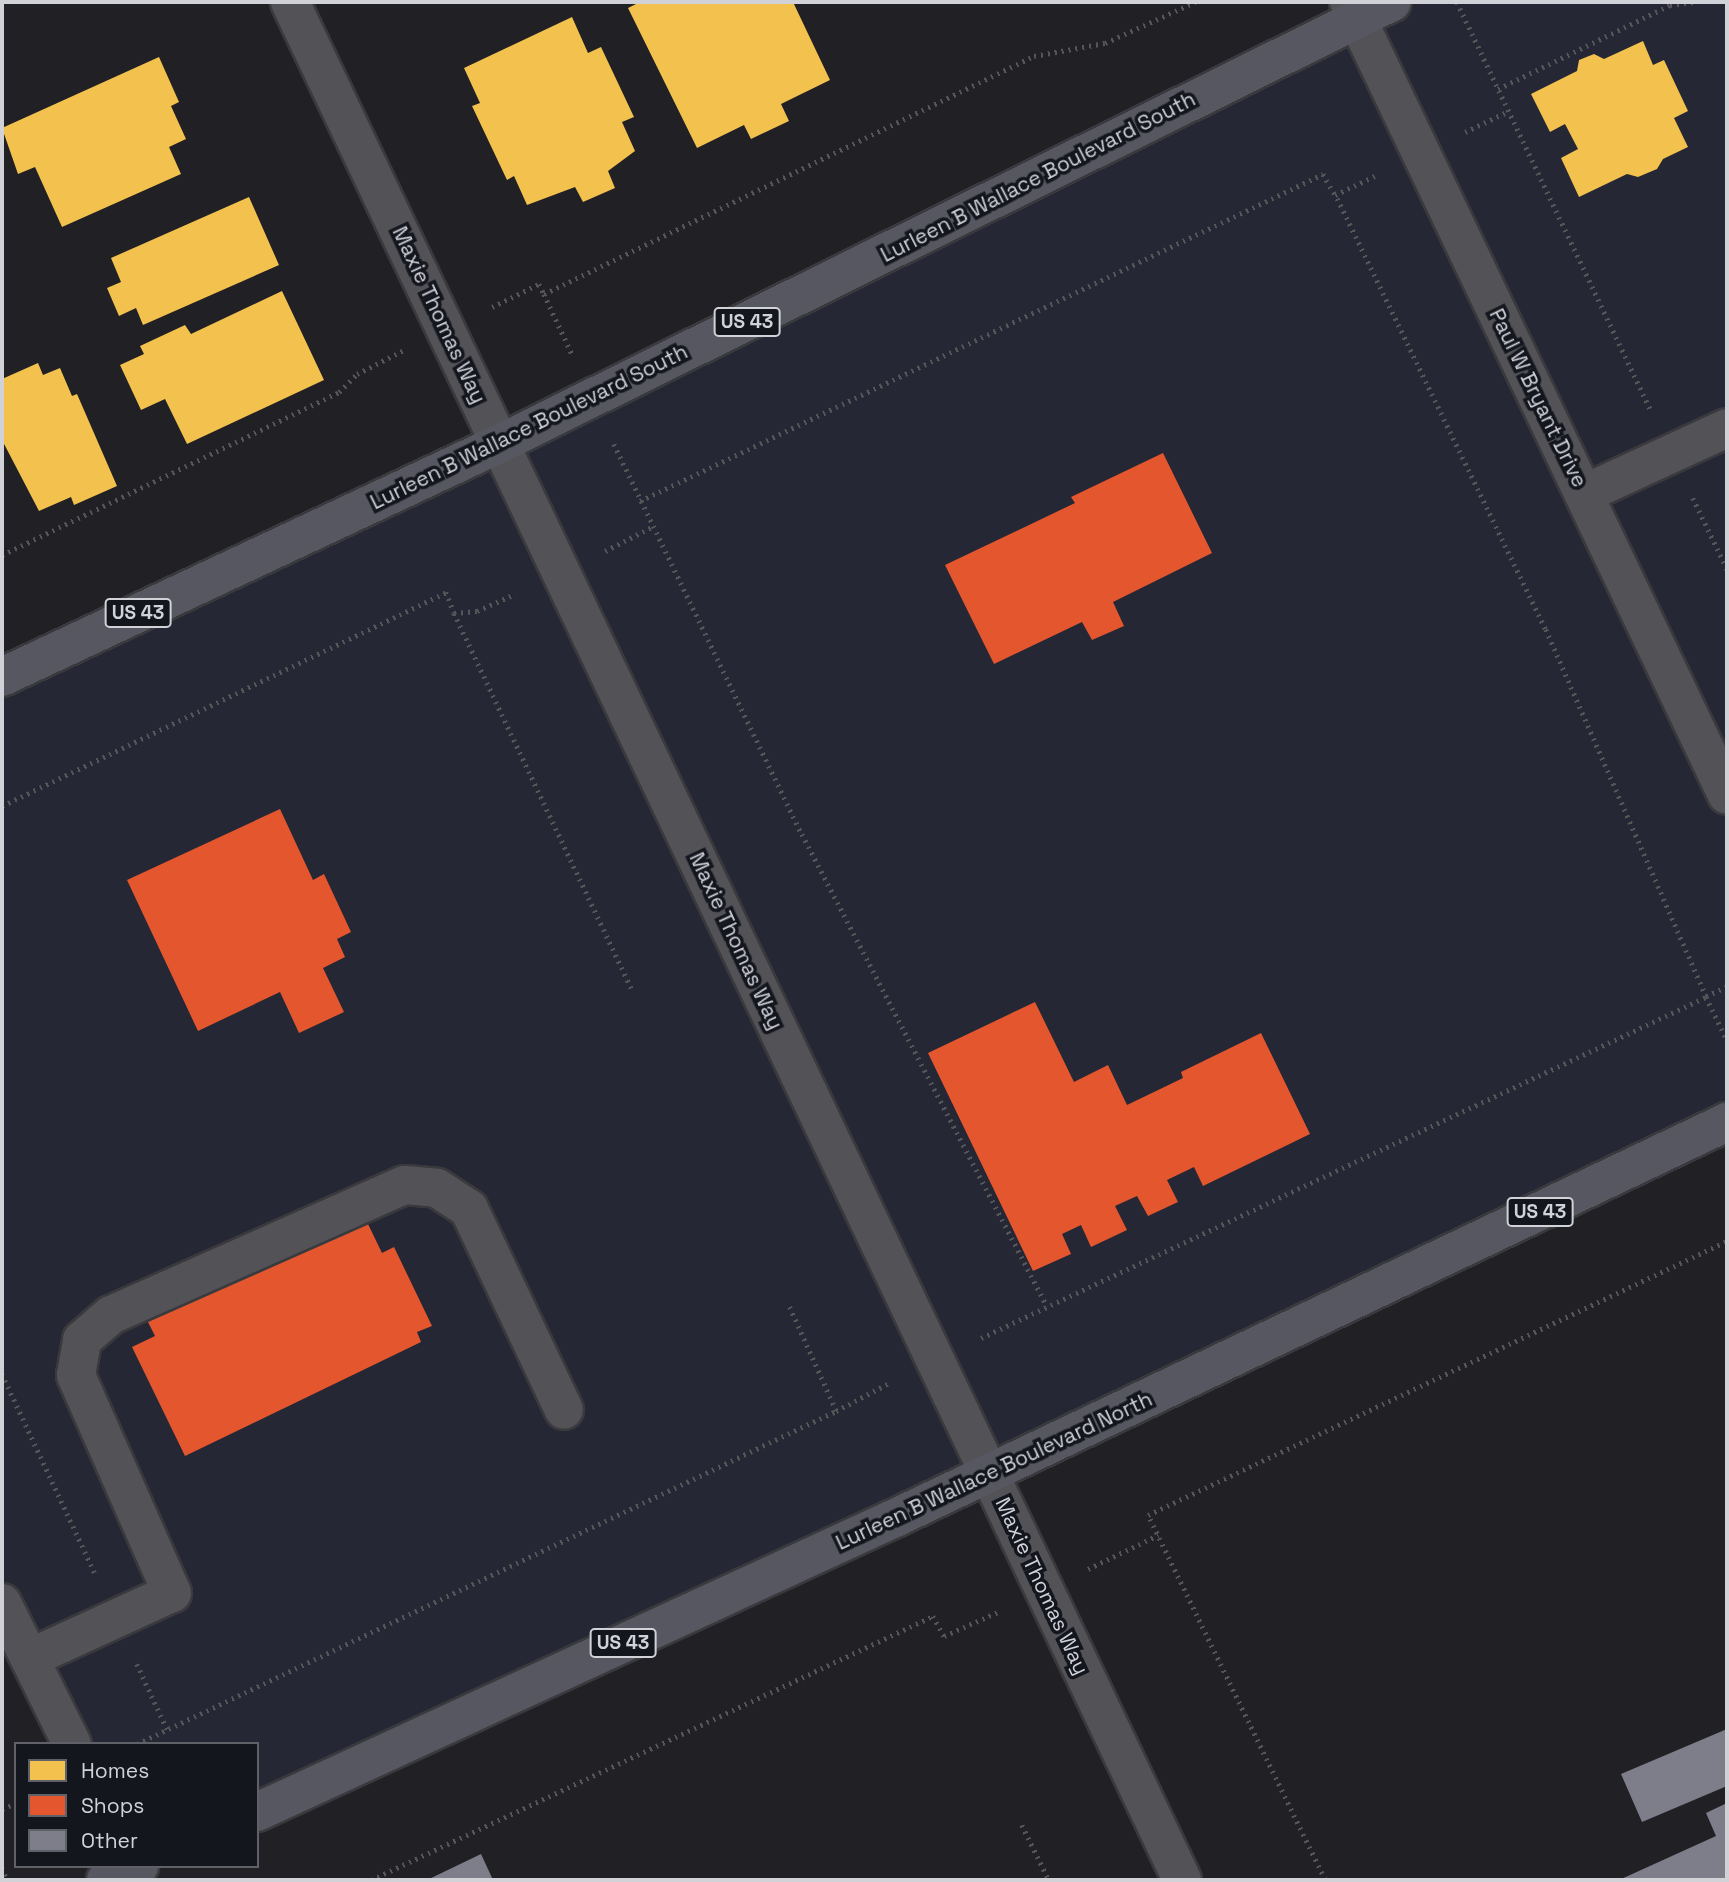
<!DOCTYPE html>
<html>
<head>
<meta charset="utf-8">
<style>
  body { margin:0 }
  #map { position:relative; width:1729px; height:1882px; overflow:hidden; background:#202025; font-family:"Space Grotesk",sans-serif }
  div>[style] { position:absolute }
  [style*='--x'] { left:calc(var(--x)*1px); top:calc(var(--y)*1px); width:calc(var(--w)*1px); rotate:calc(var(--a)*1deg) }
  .built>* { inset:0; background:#252735 }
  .homes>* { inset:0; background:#f2c14e }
  .shops>* { inset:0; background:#e4572e }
  .building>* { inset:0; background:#7d7e89 }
  .path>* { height:4.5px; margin-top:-2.25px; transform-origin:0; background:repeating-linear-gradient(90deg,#565659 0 2px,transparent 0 7px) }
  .roads { filter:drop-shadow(2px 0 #3a3a3e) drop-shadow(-2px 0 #3a3a3e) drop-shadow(0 2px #3a3a3e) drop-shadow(0 -2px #3a3a3e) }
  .minor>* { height:38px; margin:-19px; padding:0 19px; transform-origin:19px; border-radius:19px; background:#535357 }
  .highway>* { height:38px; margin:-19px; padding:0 19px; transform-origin:19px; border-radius:19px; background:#565761 }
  span { translate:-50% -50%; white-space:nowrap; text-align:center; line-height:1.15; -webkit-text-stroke:7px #14161e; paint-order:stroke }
  .shield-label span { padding:2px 5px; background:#14161e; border:2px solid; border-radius:5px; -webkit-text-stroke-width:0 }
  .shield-label { font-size:19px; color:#d1d2d8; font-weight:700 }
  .street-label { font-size:21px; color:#d1d2d8 }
  .frame { position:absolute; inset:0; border:4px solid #d1d2d8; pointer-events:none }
  .legend { position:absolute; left:14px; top:1742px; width:245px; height:126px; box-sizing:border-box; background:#14161e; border:2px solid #606168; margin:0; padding:9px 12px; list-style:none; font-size:21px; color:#d1d2d8 }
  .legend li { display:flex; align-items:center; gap:14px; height:35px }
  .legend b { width:35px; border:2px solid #606168 }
</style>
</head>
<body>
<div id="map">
  <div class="built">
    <i style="clip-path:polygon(1413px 2px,1727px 2px,1727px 1106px,257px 1809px,257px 1744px,72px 1744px,2px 1603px,2px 678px)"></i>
  </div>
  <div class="homes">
    <i style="clip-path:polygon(640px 2px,793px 2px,830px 80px,781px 104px,789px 121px,751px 139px,744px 125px,697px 148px,628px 8px)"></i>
    <i style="clip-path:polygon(572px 17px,588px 53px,601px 47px,634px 117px,622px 122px,635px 151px,608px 171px,615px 188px,583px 202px,575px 187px,527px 205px,514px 176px,507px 180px,472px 106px,480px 103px,464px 68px)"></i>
    <i style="clip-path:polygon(1643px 41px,1653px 65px,1664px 60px,1688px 111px,1674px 118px,1688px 147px,1663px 159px,1657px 169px,1638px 177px,1627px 174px,1579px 197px,1561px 158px,1578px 149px,1565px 124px,1550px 132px,1531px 94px,1577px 71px,1579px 60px,1594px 54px,1604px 59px)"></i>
    <i style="clip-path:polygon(159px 57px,179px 102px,171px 106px,186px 139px,169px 147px,181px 174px,62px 227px,35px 167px,18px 174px,2px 128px)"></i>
    <i style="clip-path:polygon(249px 197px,279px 265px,143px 325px,136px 308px,119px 316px,107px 288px,121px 282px,111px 258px)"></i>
    <i style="clip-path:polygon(282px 291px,324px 380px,187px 444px,165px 399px,141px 410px,120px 365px,144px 354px,140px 346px,185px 325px,191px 334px)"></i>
    <i style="clip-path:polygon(38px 363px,43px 375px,60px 368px,72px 396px,77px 394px,117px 486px,74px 505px,71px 497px,39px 511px,2px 440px,2px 379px)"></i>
  </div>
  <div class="shops">
    <i style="clip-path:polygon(1163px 453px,1212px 553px,1113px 602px,1124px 626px,1092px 640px,1082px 622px,994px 664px,945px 565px,1075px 503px,1071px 497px)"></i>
    <i style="clip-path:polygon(280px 809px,313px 880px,324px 874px,351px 932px,337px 939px,345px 957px,323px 968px,344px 1012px,299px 1033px,280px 992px,198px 1031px,127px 880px)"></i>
    <i style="clip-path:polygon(1035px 1002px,1074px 1082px,1108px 1065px,1127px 1105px,1183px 1078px,1181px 1072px,1261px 1033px,1310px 1134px,1203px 1186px,1194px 1167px,1167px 1180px,1178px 1202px,1148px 1216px,1137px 1196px,1115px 1206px,1127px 1230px,1091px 1247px,1081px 1225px,1062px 1234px,1071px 1254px,1033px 1271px,928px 1053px)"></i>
    <i style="clip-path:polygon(367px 1222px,382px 1253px,394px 1247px,432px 1326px,417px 1332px,421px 1342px,185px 1456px,132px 1347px,155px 1336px,147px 1320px,333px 1231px,335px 1237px)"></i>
  </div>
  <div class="building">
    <i style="clip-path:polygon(1727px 1729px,1727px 1786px,1642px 1822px,1621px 1774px)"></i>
    <i style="clip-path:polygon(1727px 1803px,1727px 1880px,1619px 1880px,1716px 1836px,1706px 1813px)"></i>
    <i style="clip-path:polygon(481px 1854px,493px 1880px,427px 1880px)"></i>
  </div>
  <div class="path">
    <i style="--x:1457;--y:2;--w:450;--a:64.6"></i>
    <i style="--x:1498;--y:89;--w:191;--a:-26"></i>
    <i style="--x:1670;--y:5;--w:26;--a:-7"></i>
    <i style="--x:1465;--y:132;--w:49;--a:-25.5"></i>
    <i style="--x:544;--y:294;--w:66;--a:65"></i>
    <i style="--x:492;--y:307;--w:52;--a:-26.1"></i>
    <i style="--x:539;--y:284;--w:11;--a:63"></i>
    <i style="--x:544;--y:294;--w:545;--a:-25.91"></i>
    <i style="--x:1034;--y:56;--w:72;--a:-10.4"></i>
    <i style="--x:1105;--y:43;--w:99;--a:-24.5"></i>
    <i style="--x:614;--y:444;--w:433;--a:64.3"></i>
    <i style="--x:802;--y:834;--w:532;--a:62.57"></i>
    <i style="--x:1693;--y:498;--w:79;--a:64.4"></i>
    <i style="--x:640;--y:501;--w:757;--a:-25.58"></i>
    <i style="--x:1323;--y:174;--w:24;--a:60"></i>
    <i style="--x:1335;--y:195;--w:44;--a:-25.4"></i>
    <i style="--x:605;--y:551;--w:53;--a:-27.1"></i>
    <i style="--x:2;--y:555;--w:374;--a:-25.8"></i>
    <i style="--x:339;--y:392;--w:25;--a:-45"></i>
    <i style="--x:357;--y:374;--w:51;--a:-27.1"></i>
    <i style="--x:454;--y:613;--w:419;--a:64.7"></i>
    <i style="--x:2;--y:806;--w:493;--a:-25.7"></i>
    <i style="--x:446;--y:592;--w:22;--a:69"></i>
    <i style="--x:454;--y:613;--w:23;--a:-5"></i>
    <i style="--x:477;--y:611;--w:42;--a:-24.1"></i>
    <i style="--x:1727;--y:987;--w:23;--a:155"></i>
    <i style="--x:1706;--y:997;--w:48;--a:64"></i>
    <i style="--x:981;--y:1338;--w:801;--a:-25.19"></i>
    <i style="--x:1706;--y:997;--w:402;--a:-113.6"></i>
    <i style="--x:1545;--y:629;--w:482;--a:-115.8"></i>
    <i style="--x:2;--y:1374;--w:220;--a:65"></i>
    <i style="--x:836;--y:1411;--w:62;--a:-27.8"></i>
    <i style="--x:1088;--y:1569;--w:78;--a:-25.9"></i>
    <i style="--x:137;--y:1664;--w:72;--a:65.2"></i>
    <i style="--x:137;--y:1744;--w:774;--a:-25.47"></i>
    <i style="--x:836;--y:1411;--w:115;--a:-114.1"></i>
    <i style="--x:2;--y:1809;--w:15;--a:-23"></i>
    <i style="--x:1022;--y:1825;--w:61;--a:63.9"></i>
    <i style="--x:2;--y:1868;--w:13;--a:67"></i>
    <i style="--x:371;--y:1880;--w:621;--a:-25.16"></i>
    <i style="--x:933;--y:1616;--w:23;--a:61"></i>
    <i style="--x:944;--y:1636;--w:59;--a:-24"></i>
    <i style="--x:1325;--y:1880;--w:406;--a:-115.9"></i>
    <i style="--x:1148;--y:1515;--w:641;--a:-25.32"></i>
  </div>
  <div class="roads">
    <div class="minor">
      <i style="--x:290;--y:2;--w:2079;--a:64.59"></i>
      <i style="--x:1349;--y:2;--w:878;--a:64.51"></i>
      <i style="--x:1584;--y:494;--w:157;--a:-24.8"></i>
      <i style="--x:2;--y:1603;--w:157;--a:63.6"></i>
      <i style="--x:30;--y:1658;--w:156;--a:-24.6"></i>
      <i style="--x:172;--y:1593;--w:238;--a:-113.8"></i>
      <i style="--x:76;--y:1375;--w:36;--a:-80"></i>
      <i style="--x:82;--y:1340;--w:38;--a:-41"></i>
      <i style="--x:111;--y:1315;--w:321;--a:-23.9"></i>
      <i style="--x:405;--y:1185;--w:32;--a:5"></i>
      <i style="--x:437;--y:1188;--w:38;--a:33"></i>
      <i style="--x:469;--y:1209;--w:222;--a:64.7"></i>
    </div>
    <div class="highway">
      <i style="--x:2;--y:677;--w:549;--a:-25.12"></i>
      <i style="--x:499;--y:444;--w:996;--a:-26.33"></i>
      <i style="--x:257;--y:1812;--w:700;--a:-24.74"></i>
      <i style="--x:893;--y:1519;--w:924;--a:-25.46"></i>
      <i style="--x:106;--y:1880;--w:36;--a:-23"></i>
    </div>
  </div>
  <div class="shield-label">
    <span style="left:747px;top:322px">US 43</span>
    <span style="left:138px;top:613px">US 43</span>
    <span style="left:1540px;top:1212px">US 43</span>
    <span style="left:623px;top:1643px">US 43</span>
  </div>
  <div class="street-label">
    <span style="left:1038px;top:177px;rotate:-27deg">Lurleen B Wallace Boulevard South</span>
    <span style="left:439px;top:315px;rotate:65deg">Maxie Thomas Way</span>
    <span style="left:1538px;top:398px;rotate:64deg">Paul W Bryant Drive</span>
    <span style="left:529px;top:427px;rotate:-26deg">Lurleen B Wallace Boulevard South</span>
    <span style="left:736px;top:941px;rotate:65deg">Maxie Thomas Way</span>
    <span style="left:994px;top:1471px;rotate:-25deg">Lurleen B Wallace Boulevard North</span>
    <span style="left:1042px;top:1586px;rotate:65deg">Maxie Thomas Way</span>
  </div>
  <div class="frame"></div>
  <ul class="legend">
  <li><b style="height:19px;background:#f2c14e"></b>Homes</li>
  <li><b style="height:19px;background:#e4572e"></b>Shops</li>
  <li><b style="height:19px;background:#7d7e89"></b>Other</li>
  </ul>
</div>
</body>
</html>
